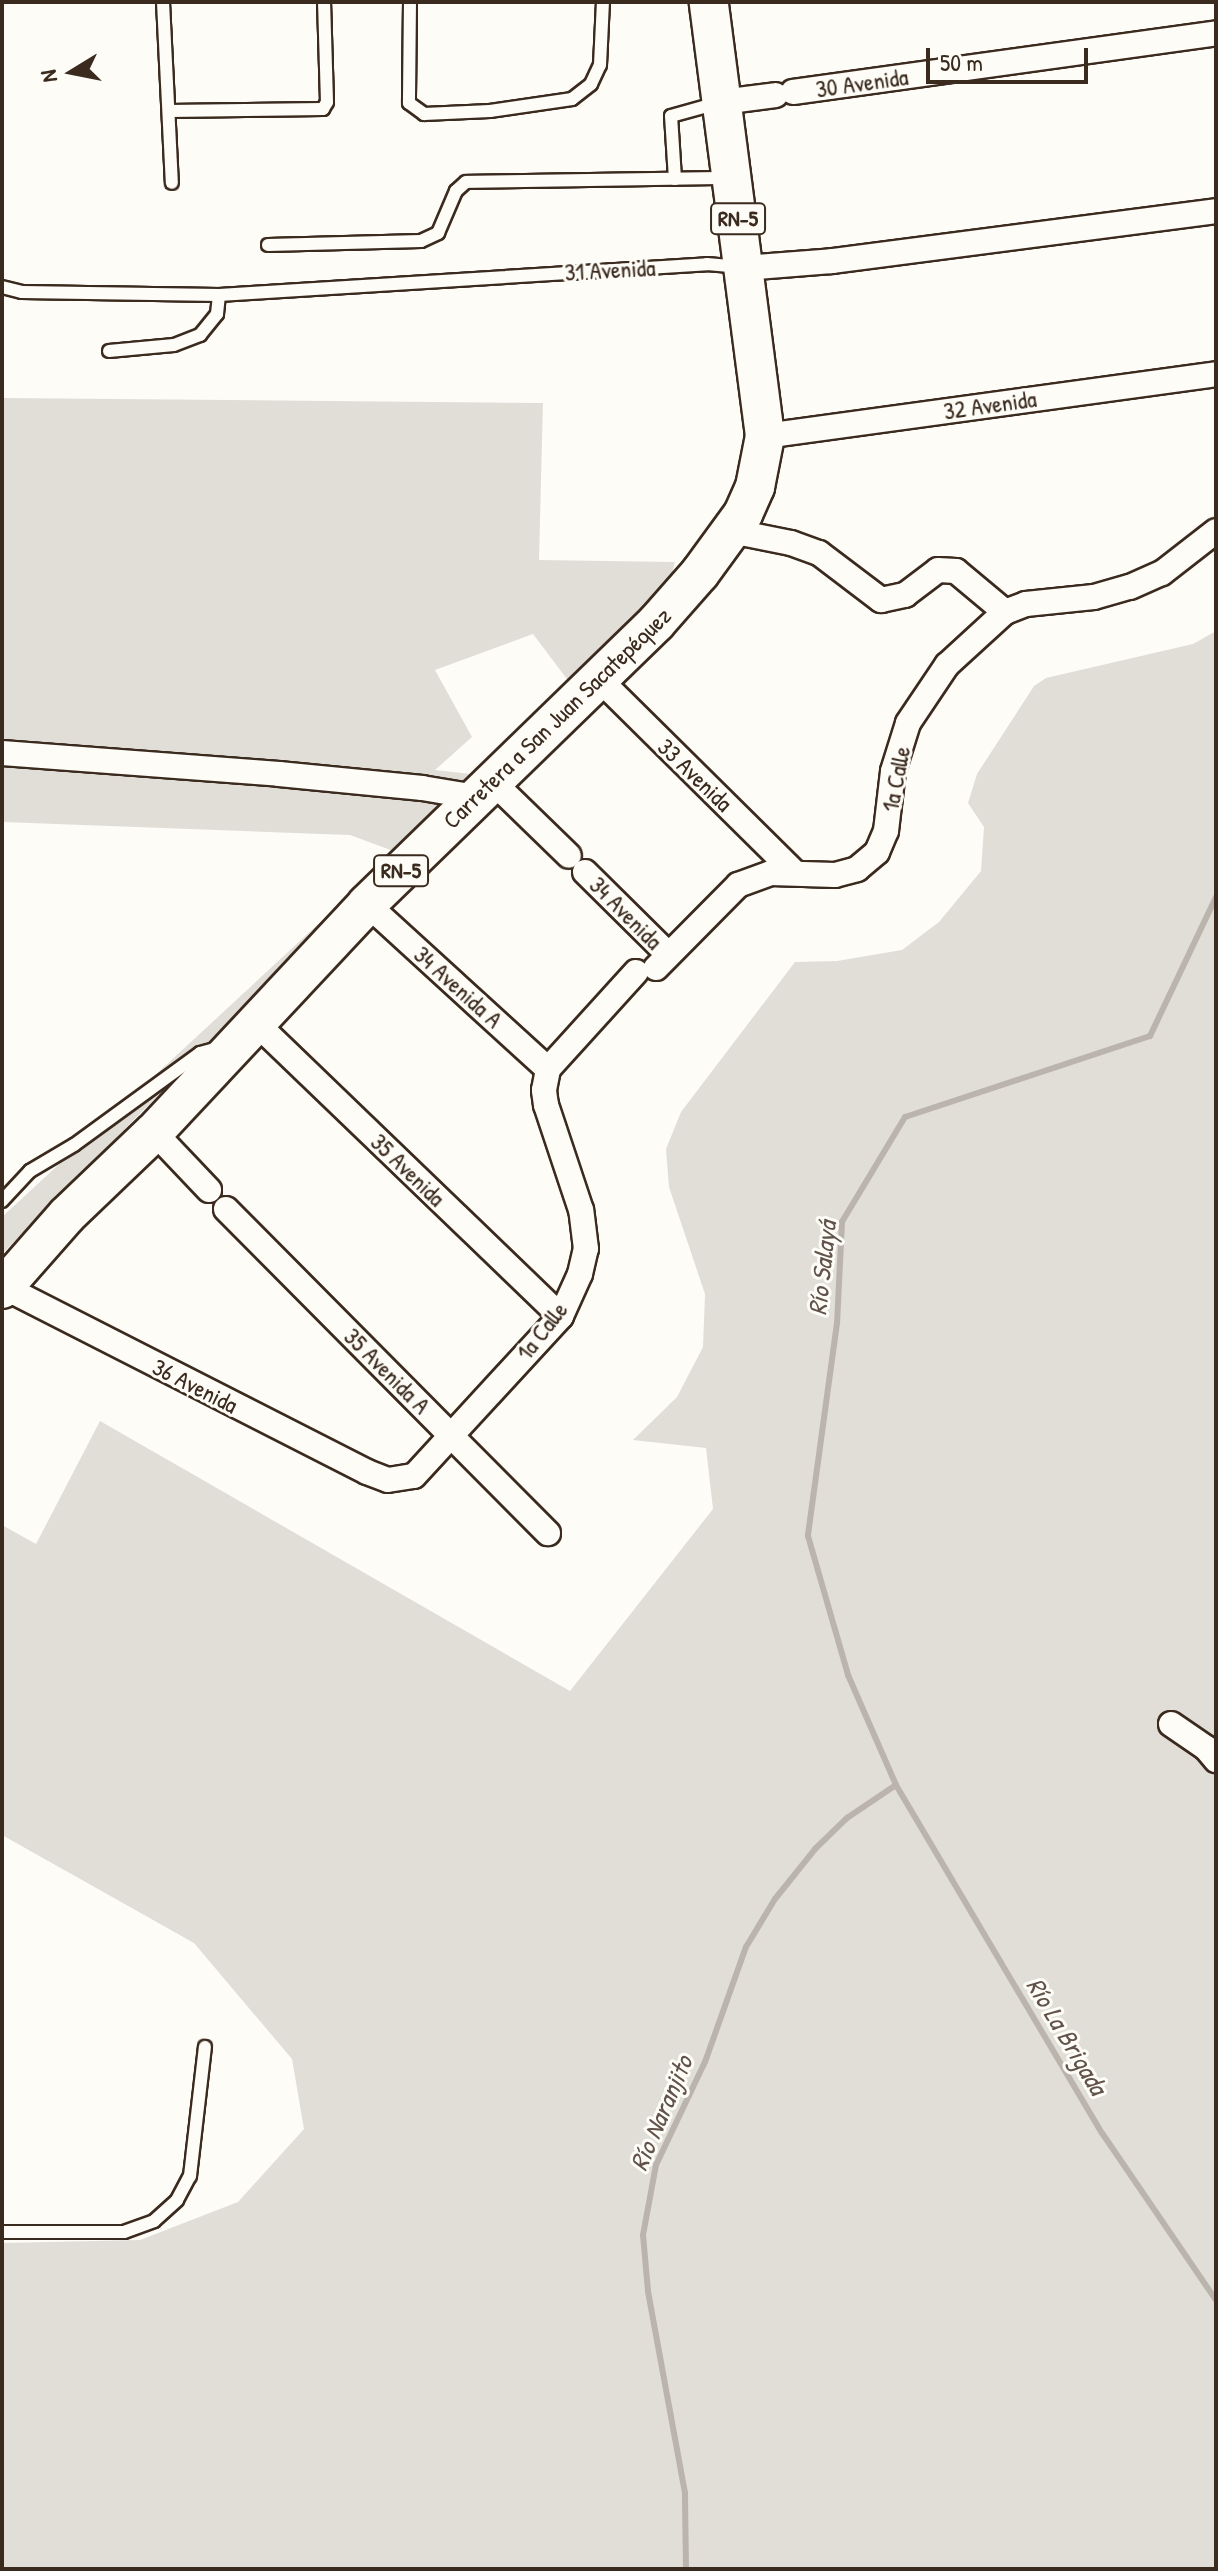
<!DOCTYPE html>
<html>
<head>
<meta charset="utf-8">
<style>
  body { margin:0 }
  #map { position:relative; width:1218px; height:2571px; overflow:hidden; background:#fdfcf7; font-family:"Patrick Hand",sans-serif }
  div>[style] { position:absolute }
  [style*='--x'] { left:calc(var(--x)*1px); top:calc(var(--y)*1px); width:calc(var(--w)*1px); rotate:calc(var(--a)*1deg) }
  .green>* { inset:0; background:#e1ded7 }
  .stream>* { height:6px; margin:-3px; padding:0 3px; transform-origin:3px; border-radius:3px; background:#bbb4ad }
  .roads { filter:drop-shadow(2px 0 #3b2a1e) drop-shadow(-2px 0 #3b2a1e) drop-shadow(0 2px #3b2a1e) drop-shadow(0 -2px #3b2a1e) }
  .lane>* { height:12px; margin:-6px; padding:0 6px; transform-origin:6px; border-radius:6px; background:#fdfcf7 }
  .street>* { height:24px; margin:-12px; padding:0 12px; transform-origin:12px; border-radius:12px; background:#fdfcf7 }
  .primary>* { height:38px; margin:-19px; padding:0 19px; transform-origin:19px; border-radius:19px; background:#fdfcf7 }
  span { translate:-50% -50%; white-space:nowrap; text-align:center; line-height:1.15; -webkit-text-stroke:6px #fdfcf7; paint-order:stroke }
  .shield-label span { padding:2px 6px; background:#fdfcf7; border:2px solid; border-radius:6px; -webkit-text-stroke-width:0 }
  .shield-label { font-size:22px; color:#3b2a1e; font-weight:700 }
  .street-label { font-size:24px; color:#3b2a1e }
  .water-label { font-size:26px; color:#615349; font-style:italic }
  .frame { position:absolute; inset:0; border:4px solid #3b2a1e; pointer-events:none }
  .north { position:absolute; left:32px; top:32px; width:80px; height:80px; -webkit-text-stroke:6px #fdfcf7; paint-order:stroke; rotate:260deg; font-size:22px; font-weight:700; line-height:32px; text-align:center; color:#3b2a1e }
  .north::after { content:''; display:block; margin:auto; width:28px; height:36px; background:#3b2a1e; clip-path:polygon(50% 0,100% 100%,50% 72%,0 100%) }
  .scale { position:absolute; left:926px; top:48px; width:162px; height:36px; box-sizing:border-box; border:4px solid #3b2a1e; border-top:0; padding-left:10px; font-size:24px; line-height:28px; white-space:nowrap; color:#3b2a1e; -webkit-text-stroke:6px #fdfcf7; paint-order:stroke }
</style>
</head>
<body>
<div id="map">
  <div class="green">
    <i style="clip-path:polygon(2px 398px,543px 403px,539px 560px,675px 562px,668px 589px,570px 683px,533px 634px,435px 670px,472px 737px,435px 770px,480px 775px,397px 852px,2px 1254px,2px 1217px,396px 852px,350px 835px,3px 822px,2px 837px)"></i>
    <i style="clip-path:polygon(1216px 631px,1216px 2569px,2px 2569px,2px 2243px,140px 2240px,238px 2202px,304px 2129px,292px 2059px,194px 1943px,2px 1835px,2px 1525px,36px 1544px,100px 1421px,570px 1691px,713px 1509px,706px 1448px,633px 1440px,677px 1397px,703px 1347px,705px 1294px,669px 1187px,666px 1149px,681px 1112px,795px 962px,837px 961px,902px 950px,939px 922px,981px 871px,984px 827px,968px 803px,977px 774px,1034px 686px,1046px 678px,1193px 644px)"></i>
  </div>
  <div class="stream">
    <i style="--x:1216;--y:897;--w:154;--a:115.4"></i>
    <i style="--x:1150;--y:1036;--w:258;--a:161.7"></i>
    <i style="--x:905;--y:1117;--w:122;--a:121"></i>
    <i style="--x:842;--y:1222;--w:101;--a:92.8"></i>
    <i style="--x:837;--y:1323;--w:215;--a:97.8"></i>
    <i style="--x:808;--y:1536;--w:145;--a:73.9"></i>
    <i style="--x:848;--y:1675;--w:120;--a:66.4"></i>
    <i style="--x:896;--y:1785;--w:404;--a:59.4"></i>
    <i style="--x:1102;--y:2133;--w:202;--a:55.7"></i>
    <i style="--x:686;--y:2569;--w:76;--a:-90.8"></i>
    <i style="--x:685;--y:2493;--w:205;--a:-100.4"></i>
    <i style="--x:648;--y:2291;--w:56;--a:-95.1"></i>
    <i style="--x:643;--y:2235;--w:71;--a:-79.5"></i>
    <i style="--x:656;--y:2165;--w:114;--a:-64.6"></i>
    <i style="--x:705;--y:2062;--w:122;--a:-70.4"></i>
    <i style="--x:746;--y:1947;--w:56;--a:-58.9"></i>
    <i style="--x:775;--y:1899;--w:64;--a:-51.3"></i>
    <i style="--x:815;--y:1849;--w:45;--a:-44.1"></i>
    <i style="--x:847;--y:1818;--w:59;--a:-34"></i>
  </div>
  <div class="roads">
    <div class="lane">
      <i style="--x:163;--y:2;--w:181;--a:87.2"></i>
      <i style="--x:410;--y:2;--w:101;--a:90.6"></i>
      <i style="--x:409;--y:103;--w:19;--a:36"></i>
      <i style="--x:424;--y:114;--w:66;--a:-2.6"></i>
      <i style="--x:490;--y:111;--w:83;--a:-8.3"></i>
      <i style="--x:572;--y:99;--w:24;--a:-38"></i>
      <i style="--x:591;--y:84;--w:21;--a:-65"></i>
      <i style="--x:600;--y:65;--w:63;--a:-87.3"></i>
      <i style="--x:169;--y:111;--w:154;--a:-0.7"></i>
      <i style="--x:323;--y:109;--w:8;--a:-60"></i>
      <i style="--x:327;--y:102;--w:100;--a:-91.7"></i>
      <i style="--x:675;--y:179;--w:63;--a:-93.6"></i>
      <i style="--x:671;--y:116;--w:49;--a:-15.5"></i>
      <i style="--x:268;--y:245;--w:153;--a:-1.5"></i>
      <i style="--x:421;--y:241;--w:19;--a:-25"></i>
      <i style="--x:438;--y:233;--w:46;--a:-66.8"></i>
      <i style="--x:456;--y:191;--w:13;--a:-42"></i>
      <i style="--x:466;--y:182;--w:263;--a:-0.9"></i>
      <i style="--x:2;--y:287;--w:21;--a:14"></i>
      <i style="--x:22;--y:292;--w:197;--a:0.9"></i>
      <i style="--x:219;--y:295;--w:489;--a:-3.6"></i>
      <i style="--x:707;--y:264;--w:34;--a:5"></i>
      <i style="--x:109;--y:351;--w:65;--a:-5.3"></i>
      <i style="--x:174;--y:345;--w:28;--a:-21"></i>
      <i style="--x:200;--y:335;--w:27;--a:-51"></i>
      <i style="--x:217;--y:314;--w:19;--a:-84"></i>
      <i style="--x:2;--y:1201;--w:41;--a:-47"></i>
      <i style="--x:30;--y:1171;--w:51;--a:-30.6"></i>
      <i style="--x:74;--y:1145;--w:156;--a:-36.1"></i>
      <i style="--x:200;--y:1053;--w:16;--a:-15"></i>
      <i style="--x:2;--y:2232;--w:122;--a:0"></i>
      <i style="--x:124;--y:2232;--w:32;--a:-20"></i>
      <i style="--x:154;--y:2221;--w:31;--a:-42"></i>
      <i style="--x:177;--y:2200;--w:27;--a:-62"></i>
      <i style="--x:190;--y:2176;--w:130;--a:-83.4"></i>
    </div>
    <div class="street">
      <i style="--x:793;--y:92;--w:427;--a:-7.9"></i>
      <i style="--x:722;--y:102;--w:54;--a:-7.4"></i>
      <i style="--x:744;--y:268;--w:88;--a:-4.5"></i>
      <i style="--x:832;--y:261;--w:387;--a:-7.4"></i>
      <i style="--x:765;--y:436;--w:455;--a:-7.8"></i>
      <i style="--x:731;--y:531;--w:61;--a:11.3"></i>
      <i style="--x:791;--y:543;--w:30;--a:20"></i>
      <i style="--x:819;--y:553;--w:78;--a:37.2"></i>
      <i style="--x:881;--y:600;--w:25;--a:-12"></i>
      <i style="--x:905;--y:595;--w:41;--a:-37.1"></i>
      <i style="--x:938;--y:570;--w:18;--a:3"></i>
      <i style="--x:956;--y:571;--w:64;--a:39.9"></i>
      <i style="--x:598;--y:678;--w:276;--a:44.7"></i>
      <i style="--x:2;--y:753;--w:278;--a:4.3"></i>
      <i style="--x:279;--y:774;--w:144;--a:5.6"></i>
      <i style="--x:422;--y:788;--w:55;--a:9.5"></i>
      <i style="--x:492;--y:781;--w:107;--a:44.2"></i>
      <i style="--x:585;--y:872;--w:117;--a:44.7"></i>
      <i style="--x:367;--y:904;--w:245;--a:42.4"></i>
      <i style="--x:656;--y:968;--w:117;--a:-45.3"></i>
      <i style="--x:738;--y:885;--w:35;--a:-20"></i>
      <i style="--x:771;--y:873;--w:64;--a:1.8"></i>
      <i style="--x:835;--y:875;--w:23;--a:-15"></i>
      <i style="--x:857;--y:869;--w:26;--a:-40"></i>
      <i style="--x:877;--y:852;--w:23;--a:-67"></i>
      <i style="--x:886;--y:831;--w:60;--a:-83.3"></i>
      <i style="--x:893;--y:771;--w:50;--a:-72.6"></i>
      <i style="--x:908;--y:723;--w:70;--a:-56.1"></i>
      <i style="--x:947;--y:665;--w:79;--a:-42.4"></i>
      <i style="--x:1005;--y:612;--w:22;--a:-21"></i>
      <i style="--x:1026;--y:604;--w:68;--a:-5.9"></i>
      <i style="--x:1094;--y:597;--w:37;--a:-16"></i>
      <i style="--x:1130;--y:587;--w:35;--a:-24"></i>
      <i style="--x:1162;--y:573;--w:68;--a:-37.9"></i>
      <i style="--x:256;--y:1023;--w:423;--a:43.9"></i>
      <i style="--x:154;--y:1132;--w:80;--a:46.5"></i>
      <i style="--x:226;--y:1209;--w:457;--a:45.2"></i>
      <i style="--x:4;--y:1287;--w:407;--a:27"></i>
      <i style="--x:367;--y:1472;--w:22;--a:21"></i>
      <i style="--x:388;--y:1480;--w:26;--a:-9"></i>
      <i style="--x:414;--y:1476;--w:217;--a:-47.4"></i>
      <i style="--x:561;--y:1316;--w:46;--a:-65.7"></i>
      <i style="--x:580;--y:1274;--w:26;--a:-77"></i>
      <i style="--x:586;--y:1249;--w:39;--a:-97"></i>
      <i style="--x:581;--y:1210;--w:111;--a:-108.4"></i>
      <i style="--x:546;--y:1105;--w:15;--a:-98"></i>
      <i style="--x:544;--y:1090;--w:21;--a:-79"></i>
      <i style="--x:548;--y:1069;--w:131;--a:-47.8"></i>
      <i style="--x:1171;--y:1724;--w:42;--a:34.4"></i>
      <i style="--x:1206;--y:1748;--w:16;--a:50"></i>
    </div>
    <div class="primary">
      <i style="--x:2;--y:1289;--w:98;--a:-48.7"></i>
      <i style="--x:67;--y:1215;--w:120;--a:-43.7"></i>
      <i style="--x:154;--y:1132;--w:312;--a:-46.9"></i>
      <i style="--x:367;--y:904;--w:403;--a:-44.2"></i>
      <i style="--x:656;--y:623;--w:67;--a:-48.7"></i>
      <i style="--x:700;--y:573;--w:73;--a:-53.9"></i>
      <i style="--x:743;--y:514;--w:30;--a:-66"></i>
      <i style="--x:755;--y:487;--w:52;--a:-78.9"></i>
      <i style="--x:765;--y:436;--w:438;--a:-97.4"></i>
    </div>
  </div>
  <div class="shield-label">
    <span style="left:738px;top:219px">RN-5</span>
    <span style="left:401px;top:871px">RN-5</span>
  </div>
  <div class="street-label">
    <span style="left:862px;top:83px;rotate:-8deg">30 Avenida</span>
    <span style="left:610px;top:270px;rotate:-3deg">31 Avenida</span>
    <span style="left:990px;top:405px;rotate:-8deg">32 Avenida</span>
    <span style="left:557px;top:718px;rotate:-44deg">Carretera a San Juan Sacatepéquez</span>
    <span style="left:695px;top:775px;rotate:44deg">33 Avenida</span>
    <span style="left:896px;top:779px;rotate:-79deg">1a Calle</span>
    <span style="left:626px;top:913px;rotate:45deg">34 Avenida</span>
    <span style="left:458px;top:987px;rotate:42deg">34 Avenida A</span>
    <span style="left:408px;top:1170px;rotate:44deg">35 Avenida</span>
    <span style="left:542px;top:1331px;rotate:-52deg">1a Calle</span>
    <span style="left:387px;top:1371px;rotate:45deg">35 Avenida A</span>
    <span style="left:195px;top:1386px;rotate:27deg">36 Avenida</span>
  </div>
  <div class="water-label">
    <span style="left:822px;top:1268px;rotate:-84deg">Río Salayá</span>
    <span style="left:1067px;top:2036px;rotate:59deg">Río La Brigada</span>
    <span style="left:661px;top:2113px;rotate:-67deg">Río Naranjito</span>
  </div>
  <div class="frame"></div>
  <div class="north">N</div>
  <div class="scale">50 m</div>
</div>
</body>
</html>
